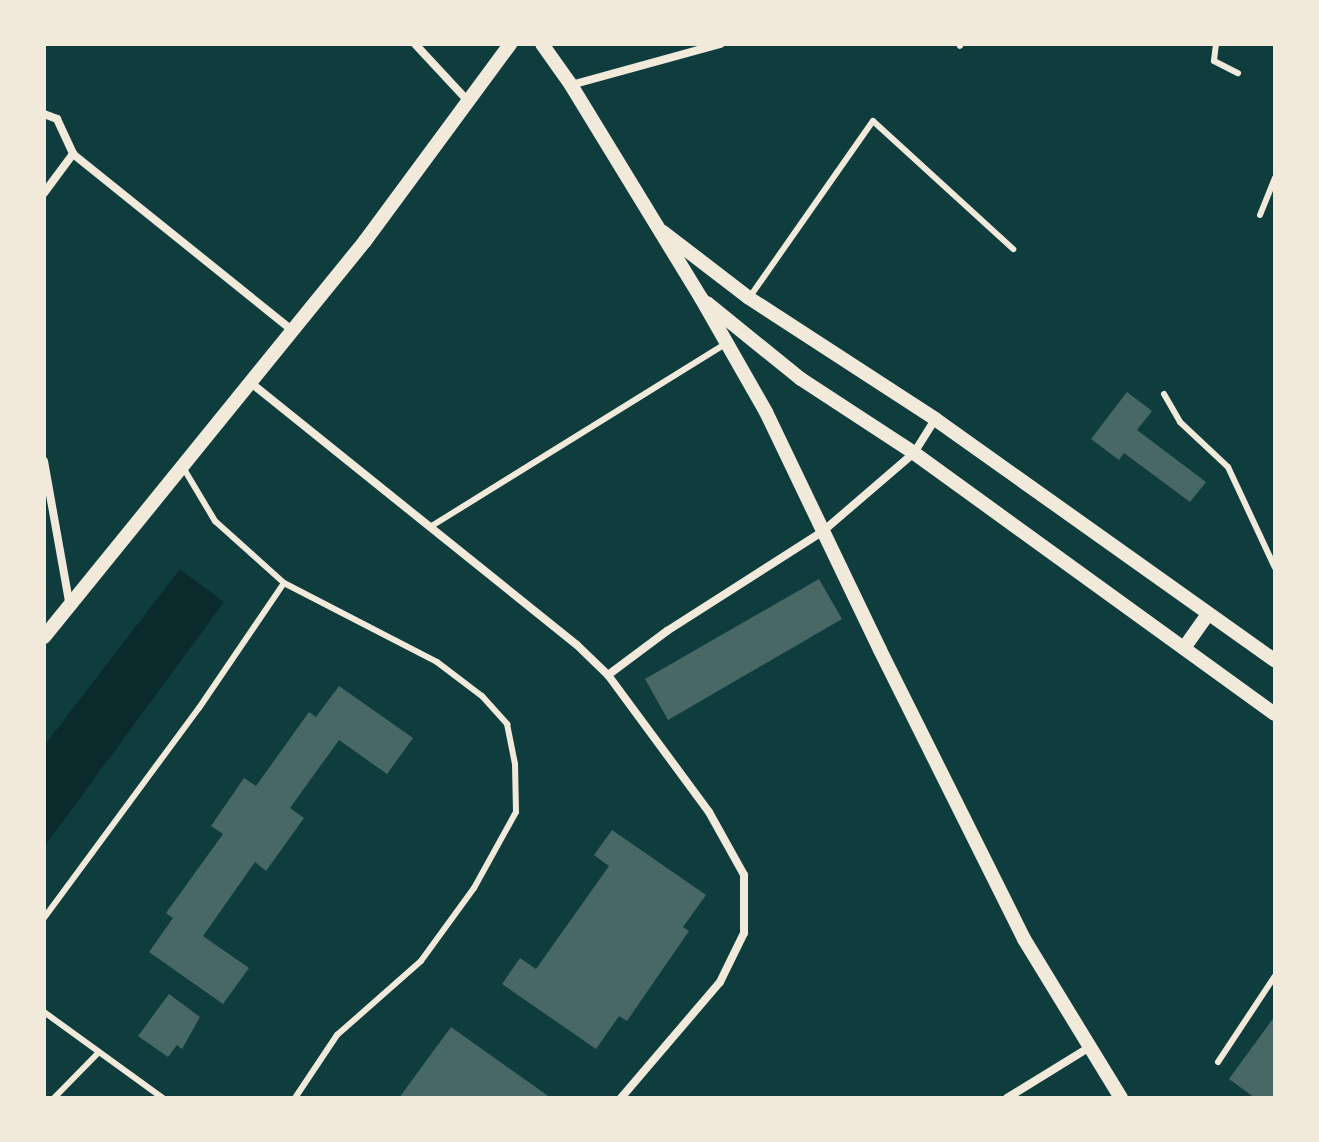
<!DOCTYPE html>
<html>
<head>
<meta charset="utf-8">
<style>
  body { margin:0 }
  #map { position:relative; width:1319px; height:1142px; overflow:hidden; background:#0f3d3e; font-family:"Space Grotesk",sans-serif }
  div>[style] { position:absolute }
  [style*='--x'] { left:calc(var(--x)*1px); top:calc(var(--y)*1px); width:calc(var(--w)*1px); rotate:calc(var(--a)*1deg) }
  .water>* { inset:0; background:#0a2a2b }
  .building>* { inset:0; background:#486865 }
  .service>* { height:6px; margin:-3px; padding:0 3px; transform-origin:3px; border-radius:3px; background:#f1e9da }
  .minor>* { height:8px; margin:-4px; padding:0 4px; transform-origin:4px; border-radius:4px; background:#f1e9da }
  .tertiary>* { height:14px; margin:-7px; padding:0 7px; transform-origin:7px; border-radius:7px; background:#f1e9da }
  span { translate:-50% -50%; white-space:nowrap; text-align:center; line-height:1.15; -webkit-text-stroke:6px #f1e9da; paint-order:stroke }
  .frame { position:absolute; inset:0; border:46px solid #f1e9da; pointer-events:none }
</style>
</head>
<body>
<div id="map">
  <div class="water">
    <i style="clip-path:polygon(180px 569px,224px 602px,44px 847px,44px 746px)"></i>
  </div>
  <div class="building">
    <i style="clip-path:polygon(1127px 392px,1152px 411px,1137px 430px,1206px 482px,1190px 502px,1124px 453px,1119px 460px,1091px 439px)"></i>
    <i style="clip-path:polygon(819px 579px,842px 619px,668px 720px,645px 679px)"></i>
    <i style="clip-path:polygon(339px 686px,413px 738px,387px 774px,339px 740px,290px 808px,304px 818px,266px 871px,255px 862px,203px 936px,249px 968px,223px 1004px,149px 952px,173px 918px,166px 913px,223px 834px,211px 826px,244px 778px,256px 786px,309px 712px,316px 717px)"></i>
    <i style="clip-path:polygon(612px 830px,706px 895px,683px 927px,689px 931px,627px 1021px,619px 1016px,596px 1049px,502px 984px,520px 958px,536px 969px,609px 866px,594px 855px)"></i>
    <i style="clip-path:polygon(169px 994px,200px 1017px,182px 1049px,177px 1045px,168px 1057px,138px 1036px)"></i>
    <i style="clip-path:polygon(1275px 1016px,1275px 1098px,1255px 1098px,1229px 1079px)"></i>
    <i style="clip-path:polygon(451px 1027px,551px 1098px,399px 1098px)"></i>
  </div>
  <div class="service">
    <i style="--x:959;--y:44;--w:2;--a:63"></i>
    <i style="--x:1216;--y:44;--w:17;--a:97"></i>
    <i style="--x:1214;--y:61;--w:27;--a:27"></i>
    <i style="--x:1260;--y:215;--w:40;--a:-68"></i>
    <i style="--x:749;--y:298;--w:216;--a:-55"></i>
    <i style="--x:873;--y:121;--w:190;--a:42.4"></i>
    <i style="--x:1164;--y:394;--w:32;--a:60"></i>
    <i style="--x:1180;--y:422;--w:66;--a:43.2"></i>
    <i style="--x:1228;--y:467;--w:111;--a:65"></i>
    <i style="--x:184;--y:469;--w:61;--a:59.2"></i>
    <i style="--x:215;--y:521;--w:93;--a:41.9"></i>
    <i style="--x:284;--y:583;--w:172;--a:27.3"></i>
    <i style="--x:437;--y:662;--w:56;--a:37.1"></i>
    <i style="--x:482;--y:696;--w:38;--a:48"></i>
    <i style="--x:507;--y:724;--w:41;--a:78.7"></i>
    <i style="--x:515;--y:764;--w:48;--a:88.8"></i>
    <i style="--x:516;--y:812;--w:87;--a:118.9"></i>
    <i style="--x:474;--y:888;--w:90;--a:126"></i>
    <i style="--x:421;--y:961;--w:112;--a:138.6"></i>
    <i style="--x:337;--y:1035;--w:76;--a:123.7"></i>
    <i style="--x:430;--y:527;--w:349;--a:-31.8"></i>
    <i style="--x:44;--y:918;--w:261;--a:-53.6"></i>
    <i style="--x:199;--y:708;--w:151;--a:-55.8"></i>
    <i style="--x:44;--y:1012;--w:147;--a:35.9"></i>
    <i style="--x:1218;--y:1062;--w:103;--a:-56.5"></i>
    <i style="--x:54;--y:1098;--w:63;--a:-45.6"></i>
  </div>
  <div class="minor">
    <i style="--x:415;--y:44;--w:78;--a:47.1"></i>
    <i style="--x:571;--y:85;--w:155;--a:-15.4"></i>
    <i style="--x:44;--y:114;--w:14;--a:21"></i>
    <i style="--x:57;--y:119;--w:38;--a:65"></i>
    <i style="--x:73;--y:154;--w:281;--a:38.8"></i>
    <i style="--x:44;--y:193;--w:49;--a:-53.4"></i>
    <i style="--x:251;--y:383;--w:418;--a:38.8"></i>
    <i style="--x:577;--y:645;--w:43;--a:44.1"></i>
    <i style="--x:608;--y:675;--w:170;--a:53.6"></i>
    <i style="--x:709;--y:812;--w:72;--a:60.9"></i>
    <i style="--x:744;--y:875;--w:58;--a:90"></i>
    <i style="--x:744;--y:933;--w:55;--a:116.1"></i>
    <i style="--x:720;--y:982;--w:153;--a:130.5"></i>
    <i style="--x:44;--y:461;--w:143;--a:79.9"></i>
    <i style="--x:608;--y:675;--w:74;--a:-36.7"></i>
    <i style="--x:667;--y:631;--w:184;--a:-32.6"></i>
    <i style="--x:822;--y:532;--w:121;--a:-40.7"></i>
    <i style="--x:914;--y:453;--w:40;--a:-58"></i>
    <i style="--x:1007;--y:1098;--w:97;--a:-31.6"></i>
  </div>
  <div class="tertiary">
    <i style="--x:542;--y:44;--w:50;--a:54.7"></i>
    <i style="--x:571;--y:85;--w:250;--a:58.6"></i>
    <i style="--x:701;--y:298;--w:131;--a:60.3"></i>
    <i style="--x:766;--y:412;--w:264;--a:64.4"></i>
    <i style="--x:880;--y:650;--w:323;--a:63.5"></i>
    <i style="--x:1024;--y:939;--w:186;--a:58.6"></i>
    <i style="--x:663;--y:232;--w:108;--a:37.5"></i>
    <i style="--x:749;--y:298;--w:222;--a:33"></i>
    <i style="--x:935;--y:419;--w:417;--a:35.4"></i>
    <i style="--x:707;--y:303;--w:121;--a:39"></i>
    <i style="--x:801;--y:379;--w:135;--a:33.2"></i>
    <i style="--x:914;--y:453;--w:445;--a:35.9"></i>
    <i style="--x:44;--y:637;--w:510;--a:-50.97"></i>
    <i style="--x:365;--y:241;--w:245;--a:-53.6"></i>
    <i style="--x:1184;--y:648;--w:42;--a:-54.8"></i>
  </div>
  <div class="frame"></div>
</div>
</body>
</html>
